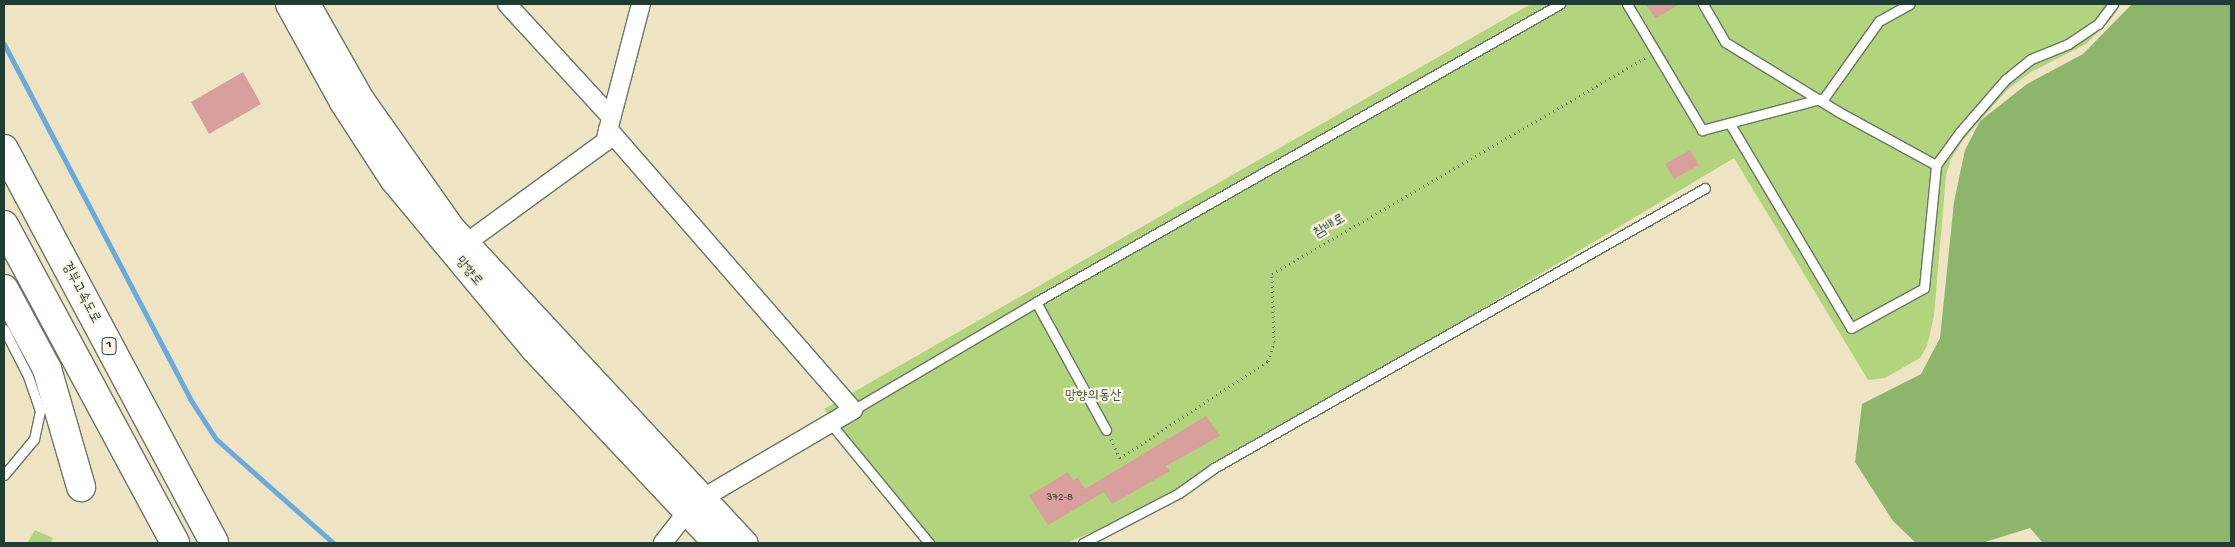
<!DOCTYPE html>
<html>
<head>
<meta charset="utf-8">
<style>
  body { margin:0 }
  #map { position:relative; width:2235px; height:547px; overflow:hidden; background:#eee4c4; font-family:"Gochi Hand","Poor Story",sans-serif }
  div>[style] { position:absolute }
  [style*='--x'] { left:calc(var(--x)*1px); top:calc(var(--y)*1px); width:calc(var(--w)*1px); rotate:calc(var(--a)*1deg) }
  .green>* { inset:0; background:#b2d47c }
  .forest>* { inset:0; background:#8db66c }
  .stream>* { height:5px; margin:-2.5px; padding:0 2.5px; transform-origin:2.5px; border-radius:2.5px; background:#69abdd }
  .building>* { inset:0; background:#d89f9c }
  .path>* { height:3px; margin-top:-1.5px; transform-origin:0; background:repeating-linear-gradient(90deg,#677766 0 1px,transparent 0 5px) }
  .roads { filter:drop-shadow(1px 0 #677766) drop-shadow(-1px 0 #677766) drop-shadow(0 1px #677766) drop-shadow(0 -1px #677766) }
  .lane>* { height:9px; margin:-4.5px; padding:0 4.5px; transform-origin:4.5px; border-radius:4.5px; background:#fff }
  .street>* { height:18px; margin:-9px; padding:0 9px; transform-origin:9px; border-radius:9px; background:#fff }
  .secondary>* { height:25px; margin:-12.5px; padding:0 12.5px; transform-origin:12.5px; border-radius:12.5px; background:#fff }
  .highway>* { height:28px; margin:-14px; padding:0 14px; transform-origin:14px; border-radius:14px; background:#fff }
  span { translate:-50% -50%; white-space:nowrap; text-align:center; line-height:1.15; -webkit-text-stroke:4.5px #fcf5e5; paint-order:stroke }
  .number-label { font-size:11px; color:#4d564e }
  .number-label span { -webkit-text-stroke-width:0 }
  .shield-label span { padding:1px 4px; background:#fcf5e5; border:1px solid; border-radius:4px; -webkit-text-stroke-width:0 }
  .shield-label { font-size:12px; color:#1f3d34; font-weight:700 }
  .street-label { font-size:14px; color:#1f3d34 }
  .park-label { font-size:14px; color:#3c5b42 }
  .frame { position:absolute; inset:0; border:5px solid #1f3d34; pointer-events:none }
</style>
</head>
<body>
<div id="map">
  <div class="green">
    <i style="clip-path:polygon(1531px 4px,2121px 4px,2111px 19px,2086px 44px,2031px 72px,2007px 90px,1963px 140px,1951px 159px,1946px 175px,1934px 316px,1927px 346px,1920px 358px,1885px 378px,1868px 380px,1734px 158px,1154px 505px,1067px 543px,934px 543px,824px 409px)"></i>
    <i style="clip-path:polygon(35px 530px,53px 538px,51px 543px,27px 543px)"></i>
  </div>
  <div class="forest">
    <i style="clip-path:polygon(2132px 4px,2231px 4px,2231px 543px,2043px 543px,2030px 528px,1982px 543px,1916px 543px,1893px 521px,1855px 462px,1862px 404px,1921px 374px,1940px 338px,1954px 202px,1965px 150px,1980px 121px,2027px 84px,2083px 54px)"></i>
  </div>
  <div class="stream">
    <i style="--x:4;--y:44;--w:401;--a:62.3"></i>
    <i style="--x:190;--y:399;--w:48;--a:57"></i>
    <i style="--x:216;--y:439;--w:157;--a:41.6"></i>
  </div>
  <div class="building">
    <i style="clip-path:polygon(1645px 4px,1680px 4px,1656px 18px)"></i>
    <i style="clip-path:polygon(243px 72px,261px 104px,209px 134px,191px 102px)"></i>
    <i style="clip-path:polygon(1690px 150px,1699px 165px,1674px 179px,1665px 164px)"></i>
    <i style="clip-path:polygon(1206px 416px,1220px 436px,1166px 466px,1170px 471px,1112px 504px,1104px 492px,1048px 525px,1029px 496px,1068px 472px,1073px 480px,1078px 478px,1085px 489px)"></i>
  </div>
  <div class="path">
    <i style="--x:1111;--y:439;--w:21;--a:65"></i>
    <i style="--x:1120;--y:458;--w:177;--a:-33.2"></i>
    <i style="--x:1268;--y:361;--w:20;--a:-72"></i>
    <i style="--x:1274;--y:342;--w:68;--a:-91.7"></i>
    <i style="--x:1272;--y:274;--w:433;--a:-30.1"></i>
  </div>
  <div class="roads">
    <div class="lane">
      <i style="--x:1627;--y:4;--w:147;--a:59.2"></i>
      <i style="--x:1702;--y:130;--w:126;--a:-14.7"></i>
      <i style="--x:1824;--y:98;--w:95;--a:-54.5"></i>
      <i style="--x:1879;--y:21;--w:35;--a:-29"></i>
      <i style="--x:1703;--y:4;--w:44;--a:59.9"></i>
      <i style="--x:1725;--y:42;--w:132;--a:31.6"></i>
      <i style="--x:1837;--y:111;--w:113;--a:28.6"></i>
      <i style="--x:1730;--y:124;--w:237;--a:59.3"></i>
      <i style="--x:1851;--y:328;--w:83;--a:-28.7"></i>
      <i style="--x:1924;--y:288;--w:124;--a:-84.4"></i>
      <i style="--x:1936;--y:165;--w:41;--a:-54"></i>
      <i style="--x:1960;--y:132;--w:69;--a:-49.1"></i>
      <i style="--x:2005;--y:80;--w:33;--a:-39"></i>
      <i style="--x:2031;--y:59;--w:40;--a:-22"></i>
      <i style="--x:2068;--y:44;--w:36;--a:-34"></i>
      <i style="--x:2098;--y:24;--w:25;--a:-53"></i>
      <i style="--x:1036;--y:302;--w:146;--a:61.3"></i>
      <i style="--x:4;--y:329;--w:53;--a:62.9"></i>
      <i style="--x:28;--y:376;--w:37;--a:71"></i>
      <i style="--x:40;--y:411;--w:29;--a:102"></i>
      <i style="--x:34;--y:439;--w:47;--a:129.8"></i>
      <i style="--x:853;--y:410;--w:212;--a:-30.5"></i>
      <i style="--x:1036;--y:302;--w:603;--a:-29.63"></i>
      <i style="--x:831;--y:424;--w:154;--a:50.5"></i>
      <i style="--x:1083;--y:543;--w:108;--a:-27.5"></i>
      <i style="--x:1179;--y:493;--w:43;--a:-35.5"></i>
      <i style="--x:1214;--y:468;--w:565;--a:-29.69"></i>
    </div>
    <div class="street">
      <i style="--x:507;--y:4;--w:152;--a:47.4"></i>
      <i style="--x:608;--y:129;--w:373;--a:48.9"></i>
      <i style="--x:853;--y:410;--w:174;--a:149.6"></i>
      <i style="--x:703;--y:498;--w:21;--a:139"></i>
      <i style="--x:687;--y:512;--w:39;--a:128"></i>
      <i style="--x:458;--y:249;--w:182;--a:-36.1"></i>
      <i style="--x:605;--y:142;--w:143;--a:-75.4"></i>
    </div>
    <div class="secondary">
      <i style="--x:288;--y:4;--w:112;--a:61.1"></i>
      <i style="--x:342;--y:102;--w:92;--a:57"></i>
      <i style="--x:392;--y:179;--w:222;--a:50.3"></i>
      <i style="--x:534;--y:350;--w:265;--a:46.7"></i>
      <i style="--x:307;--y:4;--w:109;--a:60.4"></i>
      <i style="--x:361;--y:99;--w:158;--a:54.8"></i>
      <i style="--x:452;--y:228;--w:430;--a:47.1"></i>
    </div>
    <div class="highway">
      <i style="--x:4;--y:149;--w:446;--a:61.9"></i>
      <i style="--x:4;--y:225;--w:361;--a:61.7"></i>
      <i style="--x:4;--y:289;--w:91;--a:61.7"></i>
      <i style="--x:47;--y:369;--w:123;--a:73.9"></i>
    </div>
  </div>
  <div class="number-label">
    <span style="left:1060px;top:498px">372-8</span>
  </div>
  <div class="shield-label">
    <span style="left:109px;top:346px">1</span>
  </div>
  <div class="street-label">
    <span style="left:1330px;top:227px;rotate:-30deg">참배로</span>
    <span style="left:468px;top:272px;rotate:50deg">망향로</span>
    <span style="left:80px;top:293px;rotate:62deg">경부고속도로</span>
  </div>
  <div class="park-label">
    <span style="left:1093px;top:397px">망향의동산</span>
  </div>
  <div class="frame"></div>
</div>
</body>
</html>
